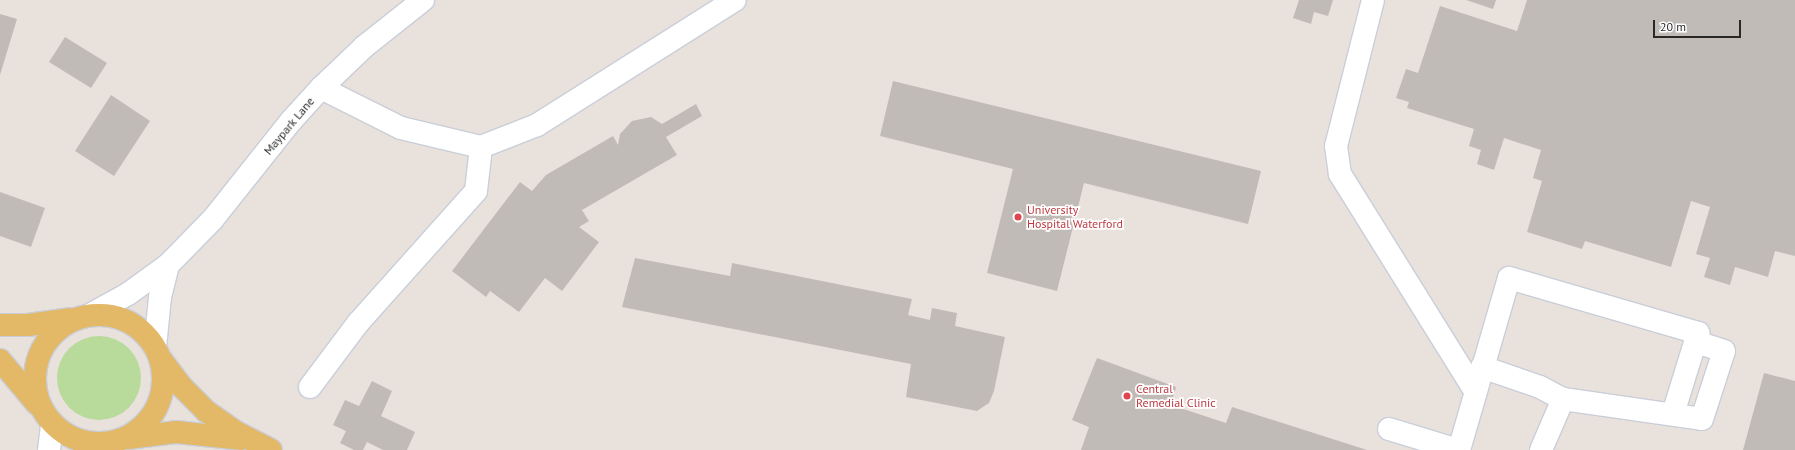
<!DOCTYPE html>
<html>
<head>
<meta charset="utf-8">
<style>
  body { margin:0 }
  #map { position:relative; width:1795px; height:450px; overflow:hidden; background:#e9e1db; font-family:"PT Sans",sans-serif }
  div>[style] { position:absolute }
  [style*='--x'] { left:calc(var(--x)*1px); top:calc(var(--y)*1px); width:calc(var(--w)*1px); rotate:calc(var(--a)*1deg) }
  .green>* { inset:0; background:#b8db9c }
  .round { border-radius:50% }
  .building>* { inset:0; background:#c1bbb7 }
  .roads { filter:drop-shadow(1px 0 #c9ced9) drop-shadow(-1px 0 #c9ced9) drop-shadow(0 1px #c9ced9) drop-shadow(0 -1px #c9ced9) }
  .minor>* { height:22px; margin:-11px; padding:0 11px; transform-origin:11px; border-radius:11px; background:#fff }
  .major>* { height:22px; margin:-11px; padding:0 11px; transform-origin:11px; border-radius:11px; background:#e3b866 }
  .major>.ring { margin:-11px; padding:0; box-sizing:content-box; background:none; border:22px solid #e3b866; border-radius:50% }
  .dots>* { width:11px; height:11px; translate:-50% -50%; box-sizing:border-box; border:2px solid #fff; border-radius:50% }
  span { translate:-50% -50%; white-space:nowrap; text-align:center; line-height:1.15; -webkit-text-stroke:3.5px #fff; paint-order:stroke }
  .street-label { font-size:12px; color:#282828 }
  .health-label { font-size:12px; color:#be3a42 }
  .left { translate:0 -50%; text-align:left }
  .scale { position:absolute; left:1653px; top:20px; width:88px; height:18px; box-sizing:border-box; border:2px solid #282828; border-top:0; padding-left:5px; font-size:12px; line-height:14px; white-space:nowrap; color:#282828; -webkit-text-stroke:3px #fff; paint-order:stroke }
</style>
</head>
<body>
<div id="map">
  <div class="green">
    <i class="round" style="left:57px;top:336px;width:84px;height:84px"></i>
  </div>
  <div class="building">
    <i style="clip-path:polygon(1299px 0,1333px 0,1328px 16px,1314px 12px,1311px 24px,1293px 18px)"></i>
    <i style="clip-path:polygon(1466px 0,1496px 0,1493px 9px)"></i>
    <i style="clip-path:polygon(1527px 0,1795px 0,1795px 256px,1775px 251px,1768px 277px,1735px 267px,1730px 285px,1704px 277px,1710px 258px,1696px 254px,1710px 207px,1691px 201px,1671px 267px,1585px 241px,1582px 249px,1527px 232px,1542px 181px,1533px 178px,1541px 150px,1504px 138px,1494px 170px,1477px 164px,1481px 150px,1469px 146px,1474px 129px,1407px 108px,1409px 102px,1396px 98px,1406px 69px,1418px 73px,1440px 6px,1517px 31px)"></i>
    <i style="clip-path:polygon(0 14px,17px 19px,0 75px)"></i>
    <i style="clip-path:polygon(65px 37px,107px 63px,91px 88px,49px 62px)"></i>
    <i style="clip-path:polygon(893px 81px,1261px 171px,1248px 224px,1084px 183px,1057px 291px,987px 273px,1013px 169px,880px 136px)"></i>
    <i style="clip-path:polygon(111px 95px,150px 121px,114px 176px,75px 151px)"></i>
    <i style="clip-path:polygon(696px 104px,702px 116px,666px 137px,677px 155px,582px 210px,589px 221px,579px 227px,599px 242px,562px 291px,545px 278px,519px 312px,490px 291px,486px 297px,452px 271px,520px 182px,532px 191px,546px 175px,613px 136px,618px 145px,620px 134px,632px 121px,651px 117px,662px 124px)"></i>
    <i style="clip-path:polygon(0 192px,45px 208px,31px 247px,0 236px)"></i>
    <i style="clip-path:polygon(635px 258px,730px 276px,732px 263px,912px 299px,908px 315px,930px 320px,932px 308px,957px 313px,955px 326px,1005px 337px,994px 391px,989px 403px,977px 411px,906px 397px,911px 364px,622px 307px)"></i>
    <i style="clip-path:polygon(1097px 358px,1176px 387px,1171px 405px,1226px 423px,1232px 407px,1367px 450px,1081px 450px,1089px 427px,1072px 420px)"></i>
    <i style="clip-path:polygon(1764px 373px,1795px 381px,1795px 450px,1743px 450px)"></i>
    <i style="clip-path:polygon(372px 381px,392px 391px,381px 416px,415px 432px,407px 450px,383px 450px,367px 442px,363px 450px,354px 450px,340px 443px,346px 431px,333px 425px,345px 400px,359px 406px)"></i>
  </div>
  <div class="roads">
    <div class="minor">
      <i style="--x:1373;--y:0;--w:151;--a:104.2"></i>
      <i style="--x:1336;--y:146;--w:28;--a:82"></i>
      <i style="--x:1340;--y:174;--w:256;--a:58.1"></i>
      <i style="--x:321;--y:88;--w:89;--a:26.6"></i>
      <i style="--x:401;--y:128;--w:82;--a:13.4"></i>
      <i style="--x:90;--y:315;--w:43;--a:-28.9"></i>
      <i style="--x:128;--y:294;--w:49;--a:-35.9"></i>
      <i style="--x:168;--y:265;--w:64;--a:-45.6"></i>
      <i style="--x:213;--y:219;--w:125;--a:-51.5"></i>
      <i style="--x:291;--y:121;--w:45;--a:-47.7"></i>
      <i style="--x:321;--y:88;--w:61;--a:-43.7"></i>
      <i style="--x:365;--y:46;--w:74;--a:-38.4"></i>
      <i style="--x:155;--y:348;--w:51;--a:-84.4"></i>
      <i style="--x:160;--y:297;--w:33;--a:-76"></i>
      <i style="--x:1482;--y:367;--w:61;--a:19"></i>
      <i style="--x:1540;--y:387;--w:26;--a:28"></i>
      <i style="--x:1563;--y:399;--w:140;--a:8.2"></i>
      <i style="--x:1702;--y:419;--w:71;--a:-72.1"></i>
      <i style="--x:1724;--y:351;--w:29;--a:-162"></i>
      <i style="--x:310;--y:387;--w:80;--a:-53.1"></i>
      <i style="--x:358;--y:323;--w:177;--a:-48.2"></i>
      <i style="--x:476;--y:191;--w:44;--a:-83.5"></i>
      <i style="--x:481;--y:147;--w:60;--a:-21.4"></i>
      <i style="--x:537;--y:125;--w:234;--a:-32.3"></i>
      <i style="--x:1389;--y:429;--w:72;--a:16.9"></i>
      <i style="--x:49;--y:450;--w:26;--a:-83"></i>
      <i style="--x:98;--y:450;--w:11;--a:-41"></i>
      <i style="--x:1459;--y:450;--w:179;--a:-73.8"></i>
      <i style="--x:1509;--y:278;--w:197;--a:16.2"></i>
      <i style="--x:1698;--y:333;--w:85;--a:107.2"></i>
      <i style="--x:1541;--y:450;--w:56;--a:-66.7"></i>
    </div>
    <div class="major">
      <i class="ring" style="left:35px;top:315px;width:106px;height:106px"></i>
      <i style="--x:0;--y:325;--w:28;--a:0"></i>
      <i style="--x:28;--y:325;--w:42;--a:-8.1"></i>
      <i style="--x:160;--y:358;--w:35;--a:53"></i>
      <i style="--x:181;--y:386;--w:35;--a:45"></i>
      <i style="--x:206;--y:411;--w:37;--a:35"></i>
      <i style="--x:236;--y:432;--w:39;--a:27"></i>
      <i style="--x:0;--y:360;--w:57;--a:49.9"></i>
      <i style="--x:128;--y:438;--w:48;--a:-7.1"></i>
      <i style="--x:176;--y:432;--w:65;--a:6.1"></i>
    </div>
  </div>
  <div class="dots">
    <i style="left:1018px;top:217px;background:#e0444e"></i>
    <i style="left:1127px;top:396px;background:#e0444e"></i>
  </div>
  <div class="street-label">
    <span style="left:289px;top:126px;rotate:-50deg">Maypark Lane</span>
  </div>
  <div class="health-label">
    <span class="left" style="left:1027px;top:217px">University<br>Hospital Waterford</span>
    <span class="left" style="left:1136px;top:396px">Central<br>Remedial Clinic</span>
  </div>
  <div class="scale">20 m</div>
</div>
</body>
</html>
